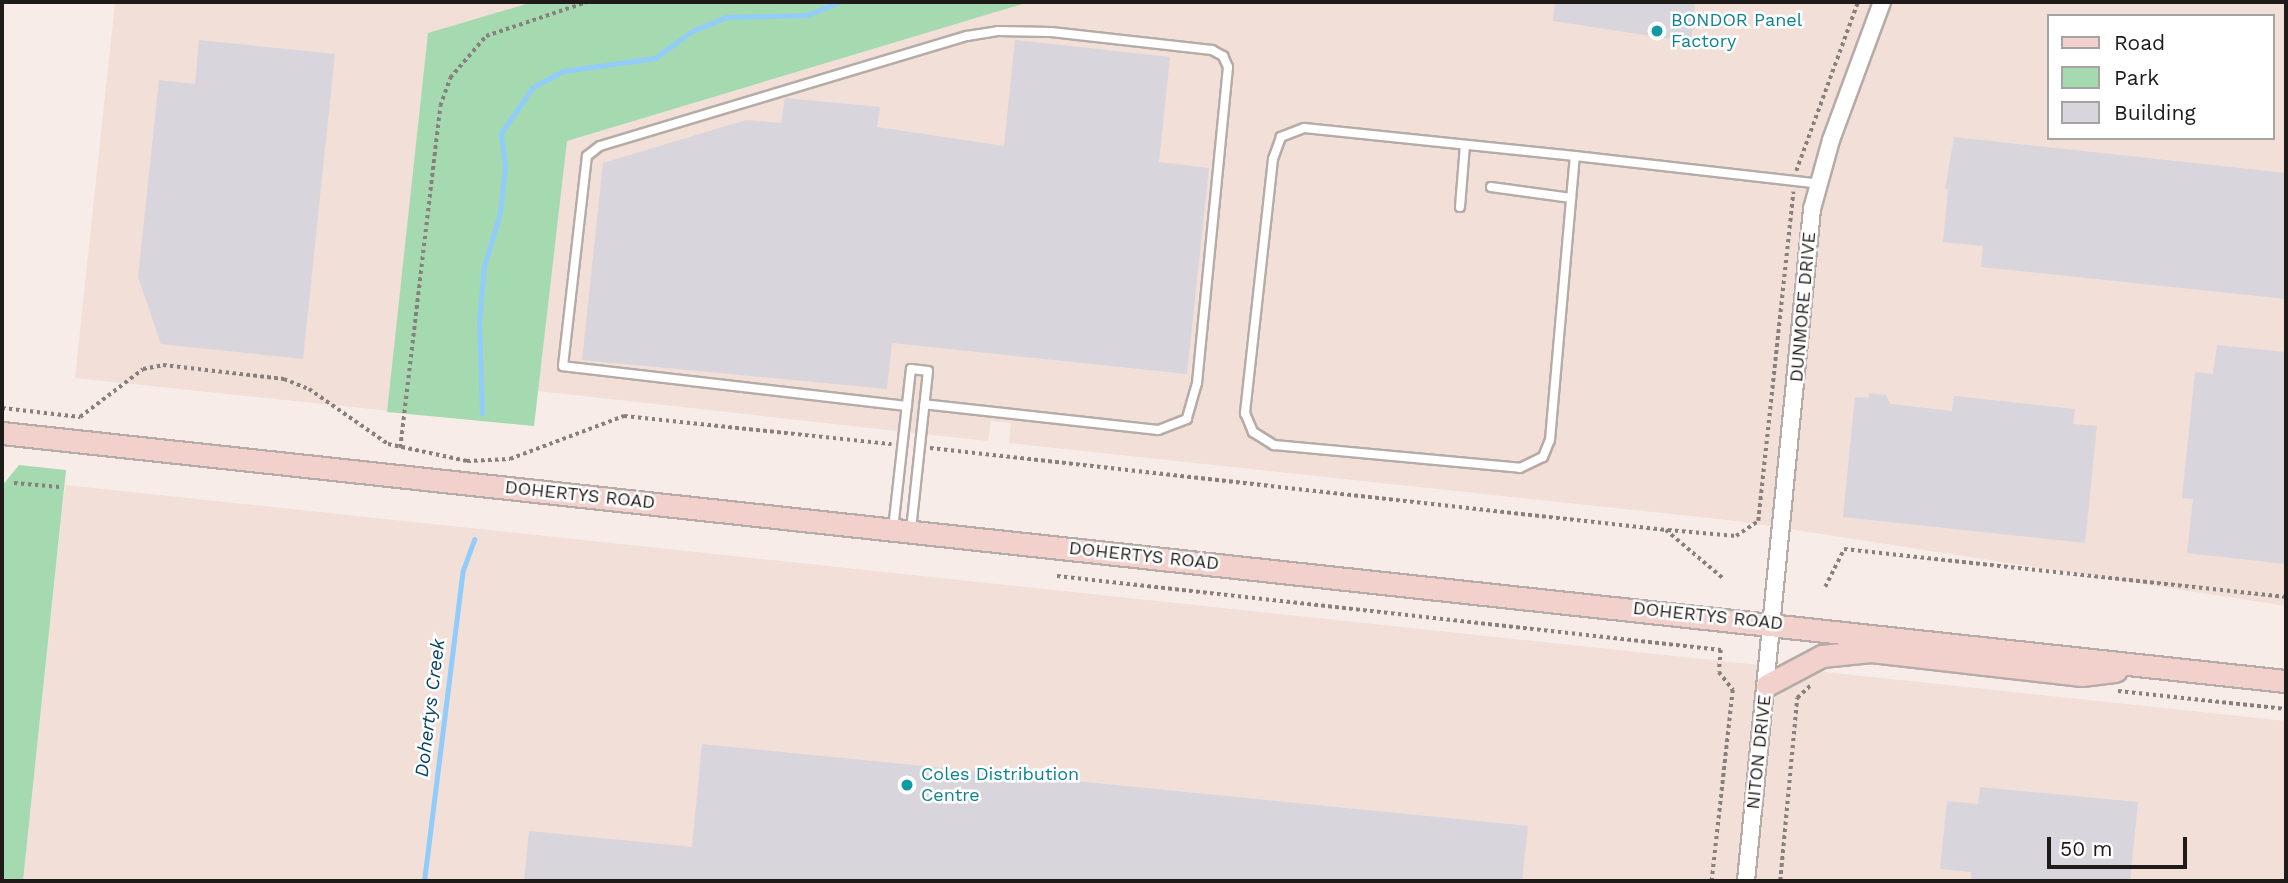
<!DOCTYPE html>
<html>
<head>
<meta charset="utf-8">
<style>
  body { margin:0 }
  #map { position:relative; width:2288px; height:883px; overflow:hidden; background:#f7ece8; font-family:"Work Sans",sans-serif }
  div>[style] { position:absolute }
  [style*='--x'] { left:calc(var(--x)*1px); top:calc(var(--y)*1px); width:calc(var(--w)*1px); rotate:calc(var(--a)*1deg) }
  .built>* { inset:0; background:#f1dfd8 }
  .green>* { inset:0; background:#a5dab0 }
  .stream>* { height:5px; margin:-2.5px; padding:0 2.5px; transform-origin:2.5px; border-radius:2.5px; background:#91ccfa }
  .building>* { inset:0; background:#d9d5dd }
  .path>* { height:3.5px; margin-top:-1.75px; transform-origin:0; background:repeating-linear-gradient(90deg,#87807d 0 3.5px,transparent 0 7px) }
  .roads { filter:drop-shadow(2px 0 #b5aba7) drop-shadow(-2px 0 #b5aba7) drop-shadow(0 2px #b5aba7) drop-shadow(0 -2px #b5aba7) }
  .lane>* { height:8px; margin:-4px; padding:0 4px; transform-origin:4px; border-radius:4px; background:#fff }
  .street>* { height:16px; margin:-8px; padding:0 8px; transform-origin:8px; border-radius:8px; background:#fff }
  .secondary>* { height:21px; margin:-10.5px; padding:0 10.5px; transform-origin:10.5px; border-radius:10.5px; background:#f2d1cd }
  .dots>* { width:19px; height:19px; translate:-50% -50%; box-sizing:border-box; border:4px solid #fff; border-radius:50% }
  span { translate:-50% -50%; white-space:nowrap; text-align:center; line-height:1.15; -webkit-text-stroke:5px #fff; paint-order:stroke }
  .culture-label { font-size:18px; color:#0d838f }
  .left { translate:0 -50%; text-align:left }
  .street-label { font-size:18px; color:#1e1b19 }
  .water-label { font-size:19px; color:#044367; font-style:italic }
  .frame { position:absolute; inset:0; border:4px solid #1e1b19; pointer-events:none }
  .legend { position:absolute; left:2047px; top:14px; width:228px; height:126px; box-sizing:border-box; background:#fff; border:2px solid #a5a4a3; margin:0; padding:9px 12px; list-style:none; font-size:21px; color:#1e1b19 }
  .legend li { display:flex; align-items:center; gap:14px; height:35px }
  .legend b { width:35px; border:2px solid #a5a4a3 }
  .scale { position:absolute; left:2047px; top:837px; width:140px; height:32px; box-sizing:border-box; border:4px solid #1e1b19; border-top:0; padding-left:9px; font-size:21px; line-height:24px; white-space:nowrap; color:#1e1b19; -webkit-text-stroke:5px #fff; paint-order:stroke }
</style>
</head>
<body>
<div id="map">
  <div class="built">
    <i style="clip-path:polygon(evenodd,115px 2px,2286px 2px,2286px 606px,1737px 521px,1009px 443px,1011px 423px,991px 421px,988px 441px,538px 391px,534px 426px,75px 378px,115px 2px,2048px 16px,2272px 16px,2272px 138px,2048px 138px,2048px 16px)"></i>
    <i style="clip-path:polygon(65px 485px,2286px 721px,2286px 881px,23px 881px)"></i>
  </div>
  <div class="green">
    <i style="clip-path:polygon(533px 2px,1029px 2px,567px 141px,534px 426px,387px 412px,428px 33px)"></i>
    <i style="clip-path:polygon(19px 465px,66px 470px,23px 881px,2px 881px,2px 486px)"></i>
  </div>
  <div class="stream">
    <i style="--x:482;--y:413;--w:92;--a:-91.9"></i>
    <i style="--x:479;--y:321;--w:55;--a:-84.8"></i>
    <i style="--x:484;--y:266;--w:55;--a:-73.2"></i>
    <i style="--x:500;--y:213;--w:47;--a:-83.9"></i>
    <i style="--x:505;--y:166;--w:33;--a:-97"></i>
    <i style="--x:501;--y:133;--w:56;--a:-55.2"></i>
    <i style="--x:533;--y:87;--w:34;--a:-28"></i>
    <i style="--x:563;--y:71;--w:93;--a:-8"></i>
    <i style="--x:655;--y:58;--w:46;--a:-36.1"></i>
    <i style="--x:692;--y:31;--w:37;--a:-22"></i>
    <i style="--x:726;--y:17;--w:81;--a:-1.4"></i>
    <i style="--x:807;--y:15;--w:35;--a:-22"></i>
    <i style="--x:424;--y:881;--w:313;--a:-82.9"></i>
    <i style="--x:463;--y:570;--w:33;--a:-70"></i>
  </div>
  <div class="building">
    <i style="clip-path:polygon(1555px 2px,1695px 2px,1691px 42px,1553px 21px)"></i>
    <i style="clip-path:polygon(199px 40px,335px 54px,303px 359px,161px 344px,138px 277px,159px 80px,195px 84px)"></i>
    <i style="clip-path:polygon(1015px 40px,1170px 57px,1159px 162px,1209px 168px,1187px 374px,892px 343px,887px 389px,582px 360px,603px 163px,746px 120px,781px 123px,785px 98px,880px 107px,877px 127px,1004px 146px)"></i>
    <i style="clip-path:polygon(1954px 137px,2286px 173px,2286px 299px,1981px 267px,1983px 246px,1943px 242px,1948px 189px,1945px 189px)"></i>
    <i style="clip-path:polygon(2217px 345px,2286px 352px,2286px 564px,2187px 553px,2193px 499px,2182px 498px,2195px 372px,2213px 374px)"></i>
    <i style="clip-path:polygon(1869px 393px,1886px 395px,1890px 404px,1952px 411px,1954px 396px,2075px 409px,2073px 424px,2097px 426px,2085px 543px,1843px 517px,1855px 397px,1869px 398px)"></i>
    <i style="clip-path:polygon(702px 744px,1528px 826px,1522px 881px,524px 881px,529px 831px,692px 847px)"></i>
    <i style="clip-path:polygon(1980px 787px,2138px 802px,2130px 881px,1971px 881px,1971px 872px,1940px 869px,1947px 801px,1978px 804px)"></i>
  </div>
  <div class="path">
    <i style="--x:1796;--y:171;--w:180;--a:-69.9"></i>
    <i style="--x:2;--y:408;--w:79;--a:6.6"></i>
    <i style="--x:80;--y:417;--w:79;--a:-37.3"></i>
    <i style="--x:143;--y:369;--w:20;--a:-11"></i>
    <i style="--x:163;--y:365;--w:122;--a:6.6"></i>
    <i style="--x:284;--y:379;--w:27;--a:22"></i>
    <i style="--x:309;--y:389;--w:96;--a:34.8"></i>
    <i style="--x:388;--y:444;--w:81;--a:12.1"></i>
    <i style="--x:467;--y:461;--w:43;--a:-2.7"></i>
    <i style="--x:510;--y:459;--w:122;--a:-20.7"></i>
    <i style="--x:624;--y:416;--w:269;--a:6"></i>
    <i style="--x:400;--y:448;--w:344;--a:-83.3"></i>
    <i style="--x:440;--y:106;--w:30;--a:-70"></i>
    <i style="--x:450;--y:78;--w:55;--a:-49.4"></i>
    <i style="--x:486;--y:36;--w:107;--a:-18.6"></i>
    <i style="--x:930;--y:448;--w:741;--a:6.36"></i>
    <i style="--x:1666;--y:530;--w:76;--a:40.2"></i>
    <i style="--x:14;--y:483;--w:46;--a:5"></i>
    <i style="--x:1668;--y:530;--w:68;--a:5"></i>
    <i style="--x:1736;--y:536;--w:27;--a:-34"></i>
    <i style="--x:1758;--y:521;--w:331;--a:-83.9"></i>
    <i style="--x:1057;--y:576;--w:668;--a:6.36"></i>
    <i style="--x:1721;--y:650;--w:22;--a:95"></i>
    <i style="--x:1719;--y:672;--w:23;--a:52"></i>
    <i style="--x:1733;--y:690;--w:192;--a:96.3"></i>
    <i style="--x:1825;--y:587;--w:42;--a:-63.4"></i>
    <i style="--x:1844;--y:549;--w:445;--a:6.2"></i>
    <i style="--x:2118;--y:691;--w:169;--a:6.1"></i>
    <i style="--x:1780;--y:881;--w:184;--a:-84.7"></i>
    <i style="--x:1797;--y:698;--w:18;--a:-43"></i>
  </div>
  <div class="roads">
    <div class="lane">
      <i style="--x:1575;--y:156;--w:272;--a:-174.1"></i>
      <i style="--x:1304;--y:128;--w:25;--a:159"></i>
      <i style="--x:1281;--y:137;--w:23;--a:110"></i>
      <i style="--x:1273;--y:159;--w:256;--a:96.3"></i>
      <i style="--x:1245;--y:413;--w:21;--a:67"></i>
      <i style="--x:1253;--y:432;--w:25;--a:32"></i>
      <i style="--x:1274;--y:445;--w:247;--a:5.3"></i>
      <i style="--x:1520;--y:468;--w:25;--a:-26"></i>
      <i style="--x:1543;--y:457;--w:18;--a:-68"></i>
      <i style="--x:1550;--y:440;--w:285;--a:-85"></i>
      <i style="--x:1575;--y:156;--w:246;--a:6.5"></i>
      <i style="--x:1491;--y:187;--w:81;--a:7.8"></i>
      <i style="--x:1460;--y:207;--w:62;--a:-85.4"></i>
      <i style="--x:907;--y:406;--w:346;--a:-173.4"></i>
      <i style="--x:563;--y:366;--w:211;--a:-83.5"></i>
      <i style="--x:587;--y:156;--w:16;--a:-38"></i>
      <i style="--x:600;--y:146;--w:383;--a:-16.7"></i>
      <i style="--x:967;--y:36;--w:31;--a:-9"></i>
      <i style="--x:998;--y:31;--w:53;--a:1.1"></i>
      <i style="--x:1051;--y:32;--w:162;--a:6.4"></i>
      <i style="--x:1212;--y:50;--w:13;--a:29"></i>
      <i style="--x:1223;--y:56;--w:12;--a:66"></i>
      <i style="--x:1228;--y:67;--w:318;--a:95.6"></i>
      <i style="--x:1197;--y:383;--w:37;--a:106"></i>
      <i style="--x:1187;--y:419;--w:31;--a:159"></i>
      <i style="--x:1158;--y:430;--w:235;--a:-173.7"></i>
      <i style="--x:893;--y:529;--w:161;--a:-83.6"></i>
      <i style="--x:911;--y:369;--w:17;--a:7"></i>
      <i style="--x:928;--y:371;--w:159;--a:96.1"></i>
    </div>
    <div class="street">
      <i style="--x:1746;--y:881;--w:675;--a:-84.39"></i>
      <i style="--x:1812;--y:209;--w:72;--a:-74.6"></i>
      <i style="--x:1831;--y:140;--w:147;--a:-69.7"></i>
    </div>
    <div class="secondary">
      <i style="--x:2;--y:433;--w:2297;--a:6.2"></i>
      <i style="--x:1767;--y:685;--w:62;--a:-27.8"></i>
      <i style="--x:1822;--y:656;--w:49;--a:-5.8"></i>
      <i style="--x:1871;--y:651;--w:212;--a:6.5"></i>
      <i style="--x:2082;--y:675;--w:34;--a:-7"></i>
    </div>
  </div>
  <div class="dots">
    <i style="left:1657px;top:31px;background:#0f9aa8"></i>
    <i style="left:907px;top:785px;background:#0f9aa8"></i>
  </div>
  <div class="culture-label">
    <span class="left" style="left:1671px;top:31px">BONDOR Panel<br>Factory</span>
    <span class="left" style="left:921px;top:785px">Coles Distribution<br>Centre</span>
  </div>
  <div class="street-label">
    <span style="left:1803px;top:307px;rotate:-85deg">DUNMORE DRIVE</span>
    <span style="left:580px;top:495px;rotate:6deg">DOHERTYS ROAD</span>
    <span style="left:1144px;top:556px;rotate:6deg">DOHERTYS ROAD</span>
    <span style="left:1708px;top:616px;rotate:6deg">DOHERTYS ROAD</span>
    <span style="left:1759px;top:752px;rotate:-84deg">NITON DRIVE</span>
  </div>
  <div class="water-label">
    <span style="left:430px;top:708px;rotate:-83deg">Dohertys Creek</span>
  </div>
  <div class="frame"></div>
  <ul class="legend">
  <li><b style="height:9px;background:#f2d1cd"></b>Road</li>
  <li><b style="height:19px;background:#a5dab0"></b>Park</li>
  <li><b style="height:19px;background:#d9d5dd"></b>Building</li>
  </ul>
  <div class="scale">50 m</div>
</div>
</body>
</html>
